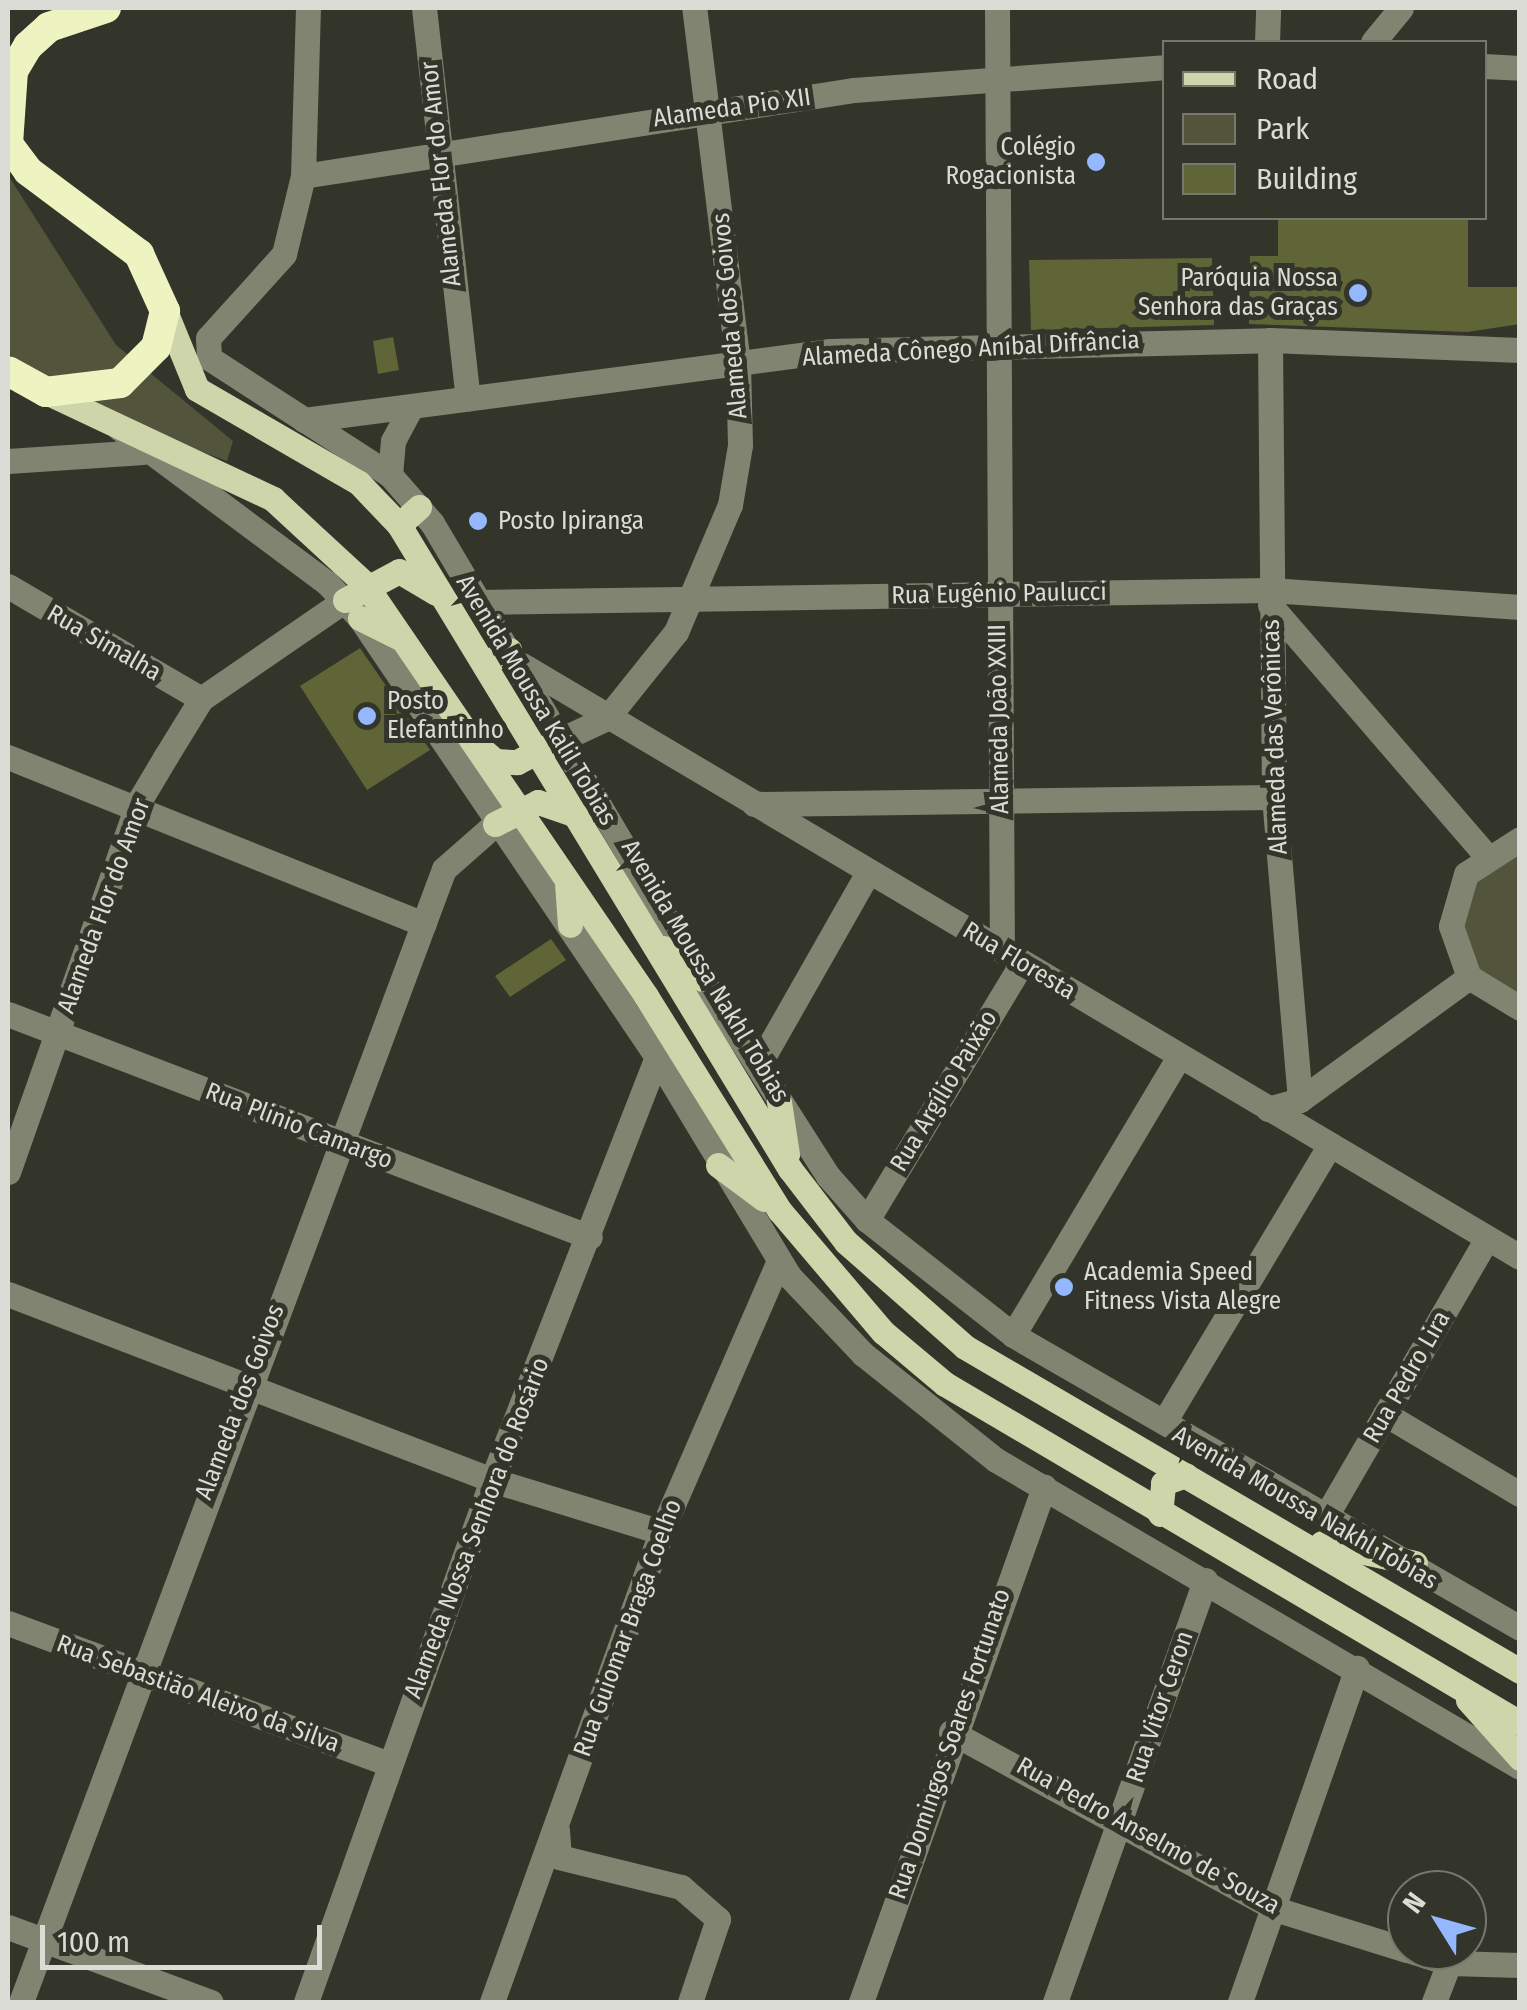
<!DOCTYPE html>
<html>
<head>
<meta charset="utf-8">
<style>
  body { margin:0 }
  #map { position:relative; width:1527px; height:2010px; overflow:hidden; background:#33352a; font-family:"Fira Sans Condensed",sans-serif }
  div>[style] { position:absolute }
  [style*='--x'] { left:calc(var(--x)*1px); top:calc(var(--y)*1px); width:calc(var(--w)*1px); rotate:calc(var(--a)*1deg) }
  .green>* { inset:0; background:#52553b }
  .building>* { inset:0; background:#606537 }
  .minor>* { height:25px; margin:-12.5px; padding:0 12.5px; transform-origin:12.5px; border-radius:12.5px; background:#818470 }
  .major>* { height:25px; margin:-12.5px; padding:0 12.5px; transform-origin:12.5px; border-radius:12.5px; background:#ced5aa }
  .highway>* { height:30px; margin:-15px; padding:0 15px; transform-origin:15px; border-radius:15px; background:#edf4c1 }
  .dots>* { width:28px; height:28px; translate:-50% -50%; box-sizing:border-box; border:5px solid #33352a; border-radius:50% }
  span { translate:-50% -50%; white-space:nowrap; text-align:center; line-height:1.15; -webkit-text-stroke:10px #33352a; paint-order:stroke }
  .street-label { font-size:25px; color:#dbdcd5 }
  .poi-label { font-size:25px; color:#dbdcd5 }
  .right { translate:-100% -50%; text-align:right }
  .left { translate:0 -50%; text-align:left }
  .frame { position:absolute; inset:0; border:10px solid #dbdcd5; pointer-events:none }
  .legend { position:absolute; left:1162px; top:40px; width:325px; height:180px; box-sizing:border-box; background:#33352a; border:2px solid #76786e; margin:0; padding:12px 18px; list-style:none; font-size:30px; color:#dbdcd5 }
  .legend li { display:flex; align-items:center; gap:20px; height:50px }
  .legend b { width:50px; border:2px solid #76786e }
  .north { position:absolute; left:1387px; top:1870px; width:100px; height:100px; box-sizing:border-box; background:#33352a; border:2px solid #76786e; border-radius:50%; rotate:307deg; font-size:28px; font-weight:700; line-height:40px; text-align:center; color:#dbdcd5 }
  .north::after { content:''; display:block; margin:auto; width:35px; height:45px; background:#94b7fd; clip-path:polygon(50% 0,100% 100%,50% 72%,0 100%) }
  .scale { position:absolute; left:40px; top:1925px; width:282px; height:45px; box-sizing:border-box; border:5px solid #dbdcd5; border-top:0; padding-left:12px; font-size:30px; line-height:35px; white-space:nowrap; color:#dbdcd5; -webkit-text-stroke:8px #33352a; paint-order:stroke }
</style>
</head>
<body>
<div id="map">
  <div class="green">
    <i style="clip-path:polygon(8px 175px,116px 345px,233px 441px,227px 461px,140px 429px,8px 354px)"></i>
    <i style="clip-path:polygon(1519px 841px,1519px 1004px,1494px 994px,1455px 940px,1466px 880px)"></i>
  </div>
  <div class="building">
    <i style="clip-path:polygon(1278px 218px,1468px 218px,1468px 287px,1520px 287px,1520px 324px,1467px 332px,1249px 324px,1250px 256px,1278px 256px)"></i>
    <i style="clip-path:polygon(1212px 258px,1214px 325px,1031px 330px,1029px 260px)"></i>
    <i style="clip-path:polygon(393px 337px,399px 370px,378px 374px,373px 341px)"></i>
    <i style="clip-path:polygon(360px 648px,430px 750px,367px 790px,300px 686px)"></i>
    <i style="clip-path:polygon(551px 939px,566px 960px,510px 997px,495px 976px)"></i>
  </div>
  <div class="minor">
    <i style="--x:308;--y:8;--w:168;--a:91.7"></i>
    <i style="--x:303;--y:176;--w:80;--a:103.7"></i>
    <i style="--x:284;--y:254;--w:113;--a:132.1"></i>
    <i style="--x:208;--y:338;--w:20;--a:87"></i>
    <i style="--x:209;--y:358;--w:216;--a:32.9"></i>
    <i style="--x:390;--y:475;--w:64;--a:48.8"></i>
    <i style="--x:432;--y:523;--w:530;--a:59.37"></i>
    <i style="--x:702;--y:979;--w:234;--a:57.4"></i>
    <i style="--x:828;--y:1176;--w:59;--a:48.4"></i>
    <i style="--x:867;--y:1220;--w:186;--a:38.2"></i>
    <i style="--x:1013;--y:1335;--w:586;--a:30.02"></i>
    <i style="--x:424;--y:8;--w:393;--a:83.6"></i>
    <i style="--x:997;--y:8;--w:943;--a:89.7"></i>
    <i style="--x:1267;--y:42;--w:34;--a:-88"></i>
    <i style="--x:1373;--y:42;--w:44;--a:-50.5"></i>
    <i style="--x:1484;--y:66;--w:36;--a:3"></i>
    <i style="--x:303;--y:176;--w:558;--a:-8.87"></i>
    <i style="--x:854;--y:90;--w:311;--a:-4.2"></i>
    <i style="--x:304;--y:420;--w:531;--a:-7.47"></i>
    <i style="--x:830;--y:351;--w:440;--a:-1.4"></i>
    <i style="--x:1270;--y:340;--w:250;--a:2.3"></i>
    <i style="--x:119;--y:428;--w:259;--a:36.7"></i>
    <i style="--x:327;--y:583;--w:48;--a:46.7"></i>
    <i style="--x:360;--y:618;--w:530;--a:55.92"></i>
    <i style="--x:657;--y:1057;--w:256;--a:58.9"></i>
    <i style="--x:789;--y:1276;--w:108;--a:46.5"></i>
    <i style="--x:863;--y:1354;--w:170;--a:38.6"></i>
    <i style="--x:996;--y:1460;--w:607;--a:30.37"></i>
    <i style="--x:8;--y:461;--w:135;--a:-3.8"></i>
    <i style="--x:390;--y:475;--w:34;--a:-85"></i>
    <i style="--x:393;--y:441;--w:38;--a:-62"></i>
    <i style="--x:8;--y:586;--w:224;--a:30.3"></i>
    <i style="--x:478;--y:602;--w:792;--a:-0.87"></i>
    <i style="--x:1270;--y:590;--w:251;--a:3.9"></i>
    <i style="--x:1270;--y:605;--w:329;--a:49.2"></i>
    <i style="--x:522;--y:665;--w:1160;--a:30.68"></i>
    <i style="--x:560;--y:740;--w:52;--a:-25.1"></i>
    <i style="--x:607;--y:718;--w:110;--a:-51.3"></i>
    <i style="--x:676;--y:632;--w:138;--a:-67"></i>
    <i style="--x:730;--y:505;--w:61;--a:-80.5"></i>
    <i style="--x:740;--y:445;--w:81;--a:-91.4"></i>
    <i style="--x:738;--y:364;--w:359;--a:-97"></i>
    <i style="--x:8;--y:757;--w:448;--a:21.9"></i>
    <i style="--x:754;--y:804;--w:520;--a:-0.77"></i>
    <i style="--x:1520;--y:839;--w:64;--a:147.1"></i>
    <i style="--x:1466;--y:874;--w:54;--a:106.1"></i>
    <i style="--x:1451;--y:926;--w:54;--a:70.6"></i>
    <i style="--x:1469;--y:977;--w:60;--a:31.3"></i>
    <i style="--x:8;--y:1014;--w:623;--a:20.96"></i>
    <i style="--x:758;--y:1066;--w:223;--a:-60.4"></i>
    <i style="--x:1300;--y:1100;--w:209;--a:-36"></i>
    <i style="--x:1268;--y:1109;--w:33;--a:-16"></i>
    <i style="--x:1300;--y:1100;--w:304;--a:-94.9"></i>
    <i style="--x:1274;--y:797;--w:457;--a:-90.5"></i>
    <i style="--x:8;--y:1172;--w:391;--a:-70.6"></i>
    <i style="--x:138;--y:803;--w:55;--a:-59.2"></i>
    <i style="--x:166;--y:756;--w:67;--a:-58.4"></i>
    <i style="--x:201;--y:699;--w:175;--a:-34.5"></i>
    <i style="--x:867;--y:1220;--w:300;--a:-58.9"></i>
    <i style="--x:8;--y:1294;--w:519;--a:21.02"></i>
    <i style="--x:492;--y:1480;--w:177;--a:17.1"></i>
    <i style="--x:1013;--y:1335;--w:325;--a:-59.2"></i>
    <i style="--x:1385;--y:1414;--w:157;--a:30.7"></i>
    <i style="--x:1164;--y:1422;--w:323;--a:-59.1"></i>
    <i style="--x:1326;--y:1516;--w:321;--a:-59.9"></i>
    <i style="--x:8;--y:1623;--w:406;--a:20.3"></i>
    <i style="--x:951;--y:1732;--w:369;--a:28.6"></i>
    <i style="--x:1275;--y:1909;--w:138;--a:17.3"></i>
    <i style="--x:557;--y:1830;--w:27;--a:86"></i>
    <i style="--x:559;--y:1857;--w:126;--a:13.8"></i>
    <i style="--x:681;--y:1887;--w:49;--a:40.9"></i>
    <i style="--x:718;--y:1919;--w:88;--a:108.6"></i>
    <i style="--x:8;--y:1927;--w:216;--a:20.3"></i>
    <i style="--x:1408;--y:1950;--w:43;--a:17.6"></i>
    <i style="--x:1449;--y:1963;--w:71;--a:1.6"></i>
    <i style="--x:21;--y:2002;--w:1209;--a:-69.53"></i>
    <i style="--x:444;--y:869;--w:68;--a:-41.4"></i>
    <i style="--x:306;--y:2002;--w:554;--a:-70.39"></i>
    <i style="--x:492;--y:1480;--w:454;--a:-68.7"></i>
    <i style="--x:492;--y:2002;--w:499;--a:-70.2"></i>
    <i style="--x:661;--y:1532;--w:296;--a:-66.5"></i>
    <i style="--x:861;--y:2002;--w:547;--a:-70.44"></i>
    <i style="--x:1055;--y:2002;--w:448;--a:-70.4"></i>
    <i style="--x:1240;--y:2002;--w:354;--a:-70.7"></i>
    <i style="--x:1434;--y:2002;--w:42;--a:-69"></i>
  </div>
  <div class="major">
    <i style="--x:165;--y:311;--w:84;--a:67.7"></i>
    <i style="--x:197;--y:389;--w:187;--a:30.1"></i>
    <i style="--x:359;--y:483;--w:58;--a:46.4"></i>
    <i style="--x:399;--y:525;--w:753;--a:58.74"></i>
    <i style="--x:790;--y:1169;--w:92;--a:52.5"></i>
    <i style="--x:846;--y:1242;--w:159;--a:41.4"></i>
    <i style="--x:965;--y:1347;--w:643;--a:30.28"></i>
    <i style="--x:46;--y:392;--w:251;--a:25.2"></i>
    <i style="--x:273;--y:499;--w:125;--a:42.7"></i>
    <i style="--x:365;--y:584;--w:499;--a:55.7"></i>
    <i style="--x:646;--y:996;--w:253;--a:58.1"></i>
    <i style="--x:780;--y:1211;--w:159;--a:49.6"></i>
    <i style="--x:883;--y:1332;--w:81;--a:40"></i>
    <i style="--x:945;--y:1384;--w:667;--a:30.52"></i>
    <i style="--x:399;--y:525;--w:27;--a:-42"></i>
    <i style="--x:345;--y:600;--w:61;--a:-28.2"></i>
    <i style="--x:399;--y:571;--w:43;--a:30.7"></i>
    <i style="--x:360;--y:618;--w:45;--a:26.6"></i>
    <i style="--x:484;--y:664;--w:29;--a:-29"></i>
    <i style="--x:479;--y:747;--w:21;--a:41"></i>
    <i style="--x:495;--y:761;--w:22;--a:3"></i>
    <i style="--x:517;--y:762;--w:48;--a:-27.1"></i>
    <i style="--x:495;--y:824;--w:48;--a:-27.1"></i>
    <i style="--x:538;--y:802;--w:40;--a:18.9"></i>
    <i style="--x:567;--y:883;--w:42;--a:85.9"></i>
    <i style="--x:664;--y:948;--w:49;--a:39.2"></i>
    <i style="--x:779;--y:1102;--w:53;--a:81.3"></i>
    <i style="--x:718;--y:1165;--w:57;--a:36.5"></i>
    <i style="--x:1160;--y:1514;--w:31;--a:-84"></i>
    <i style="--x:1163;--y:1483;--w:24;--a:-19"></i>
    <i style="--x:1322;--y:1543;--w:95;--a:12.1"></i>
    <i style="--x:1468;--y:1700;--w:78;--a:48.1"></i>
  </div>
  <div class="highway">
    <i style="--x:8;--y:144;--w:34;--a:53"></i>
    <i style="--x:28;--y:171;--w:139;--a:36.8"></i>
    <i style="--x:139;--y:254;--w:63;--a:65.5"></i>
    <i style="--x:165;--y:311;--w:37;--a:104"></i>
    <i style="--x:156;--y:347;--w:51;--a:135"></i>
    <i style="--x:120;--y:383;--w:75;--a:173.1"></i>
    <i style="--x:46;--y:392;--w:43;--a:-151.1"></i>
    <i style="--x:8;--y:144;--w:73;--a:-86.1"></i>
    <i style="--x:13;--y:71;--w:29;--a:-59"></i>
    <i style="--x:28;--y:46;--w:28;--a:-42"></i>
    <i style="--x:49;--y:27;--w:60;--a:-18.4"></i>
  </div>
  <div class="dots">
    <i style="left:1096px;top:162px;background:#94b7fd"></i>
    <i style="left:1358px;top:293px;background:#94b7fd"></i>
    <i style="left:478px;top:521px;background:#94b7fd"></i>
    <i style="left:367px;top:716px;background:#94b7fd"></i>
    <i style="left:1064px;top:1287px;background:#94b7fd"></i>
  </div>
  <div class="street-label">
    <span style="left:732px;top:108px;rotate:-8deg">Alameda Pio XII</span>
    <span style="left:441px;top:174px;rotate:-96deg">Alameda Flor do Amor</span>
    <span style="left:730px;top:316px;rotate:-95deg">Alameda dos Goivos</span>
    <span style="left:971px;top:349px;rotate:-3deg">Alameda Cônego Aníbal Difrância</span>
    <span style="left:999px;top:594px;rotate:-1deg">Rua Eugênio Paulucci</span>
    <span style="left:104px;top:643px;rotate:30deg">Rua Simalha</span>
    <span style="left:536px;top:700px;rotate:59deg">Avenida Moussa Kalil Tobias</span>
    <span style="left:999px;top:719px;rotate:-91deg">Alameda João XXIII</span>
    <span style="left:1275px;top:737px;rotate:-92deg">Alameda das Verônicas</span>
    <span style="left:104px;top:906px;rotate:-70deg">Alameda Flor do Amor</span>
    <span style="left:1019px;top:961px;rotate:31deg">Rua Floresta</span>
    <span style="left:705px;top:971px;rotate:59deg">Avenida Moussa Nakhl Tobias</span>
    <span style="left:944px;top:1091px;rotate:-59deg">Rua Argílio Paixão</span>
    <span style="left:299px;top:1126px;rotate:21deg">Rua Plinio Camargo</span>
    <span style="left:1407px;top:1377px;rotate:-60deg">Rua Pedro Lira</span>
    <span style="left:240px;top:1402px;rotate:-69deg">Alameda dos Goivos</span>
    <span style="left:1305px;top:1508px;rotate:30deg">Avenida Moussa Nakhl Tobias</span>
    <span style="left:477px;top:1528px;rotate:-69deg">Alameda Nossa Senhora do Rosário</span>
    <span style="left:628px;top:1628px;rotate:-70deg">Rua Guiomar Braga Coelho</span>
    <span style="left:198px;top:1694px;rotate:20deg">Rua Sebastião Aleixo da Silva</span>
    <span style="left:1160px;top:1707px;rotate:-71deg">Rua Vitor Ceron</span>
    <span style="left:950px;top:1744px;rotate:-71deg">Rua Domingos Soares Fortunato</span>
    <span style="left:1148px;top:1836px;rotate:29deg">Rua Pedro Anselmo de Souza</span>
  </div>
  <div class="poi-label">
    <span class="right" style="left:1076px;top:162px">Colégio<br>Rogacionista</span>
    <span class="right" style="left:1338px;top:293px">Paróquia Nossa<br>Senhora das Graças</span>
    <span class="left" style="left:498px;top:521px">Posto Ipiranga</span>
    <span class="left" style="left:387px;top:716px">Posto<br>Elefantinho</span>
    <span class="left" style="left:1084px;top:1287px">Academia Speed<br>Fitness Vista Alegre</span>
  </div>
  <div class="frame"></div>
  <ul class="legend">
  <li><b style="height:12px;background:#ced5aa"></b>Road</li>
  <li><b style="height:28px;background:#52553b"></b>Park</li>
  <li><b style="height:28px;background:#606537"></b>Building</li>
  </ul>
  <div class="north">N</div>
  <div class="scale">100 m</div>
</div>
</body>
</html>
